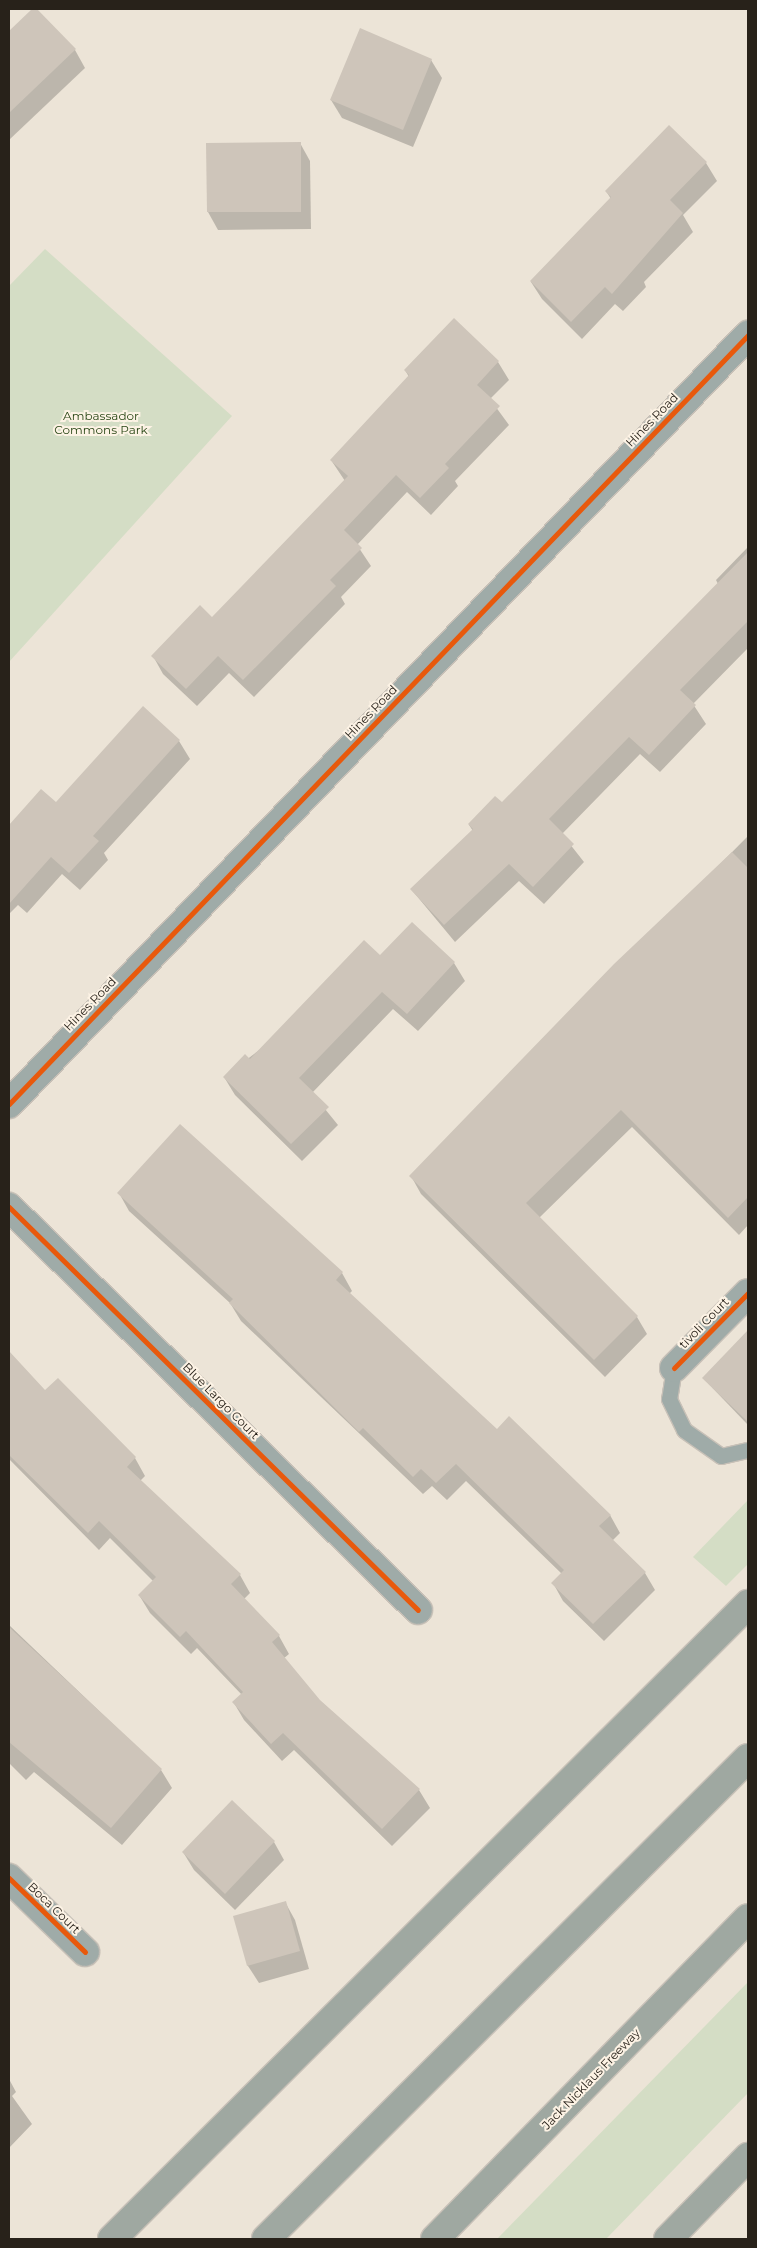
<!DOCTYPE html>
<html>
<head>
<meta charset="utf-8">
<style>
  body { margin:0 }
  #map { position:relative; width:757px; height:2248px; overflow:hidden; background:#ece4d7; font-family:Montserrat,sans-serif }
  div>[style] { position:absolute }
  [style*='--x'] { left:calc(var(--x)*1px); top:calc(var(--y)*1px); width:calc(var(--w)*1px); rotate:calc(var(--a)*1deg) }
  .green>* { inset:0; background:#d4ddc5 }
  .shadow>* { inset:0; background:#0003 }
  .building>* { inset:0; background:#cec5ba }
  .roads { filter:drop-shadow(1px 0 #c7c0b7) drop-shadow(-1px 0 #c7c0b7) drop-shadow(0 1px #c7c0b7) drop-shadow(0 -1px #c7c0b7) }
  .service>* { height:15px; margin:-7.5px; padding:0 7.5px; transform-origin:7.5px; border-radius:7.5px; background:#9faba8 }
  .minor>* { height:28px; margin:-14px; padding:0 14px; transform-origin:14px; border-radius:14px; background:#9faba8 }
  .motorway>* { height:28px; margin:-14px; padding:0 14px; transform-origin:14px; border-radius:14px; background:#9fa8a1 }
  .cycleway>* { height:5px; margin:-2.5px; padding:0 2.5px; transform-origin:2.5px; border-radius:2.5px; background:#e8590c }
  span { translate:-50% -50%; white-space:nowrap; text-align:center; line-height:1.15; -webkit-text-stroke:4px #fdf3e5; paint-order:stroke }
  .park-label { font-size:12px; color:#284615 }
  .street-label { font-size:12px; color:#28221a }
  .frame { position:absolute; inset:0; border:10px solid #28221a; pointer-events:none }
</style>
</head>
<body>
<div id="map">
  <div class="green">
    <i style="clip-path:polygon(45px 249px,232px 416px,9px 662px,9px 286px)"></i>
    <i style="clip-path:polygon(748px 1500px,748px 1564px,726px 1586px,693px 1557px)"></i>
    <i style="clip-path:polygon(748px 1982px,748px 2093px,606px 2239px,497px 2239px)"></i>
  </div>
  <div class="shadow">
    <i style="clip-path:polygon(34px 9px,75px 50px,85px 68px,9px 140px,9px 33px)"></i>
    <i style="clip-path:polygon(431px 60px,442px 78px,413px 147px,342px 118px,331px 100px)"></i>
    <i style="clip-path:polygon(669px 127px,706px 163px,717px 181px,683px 215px,693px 232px,644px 282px,646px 287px,623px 311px,615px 304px,582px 339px,542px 299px,531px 282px,611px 199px,606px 191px)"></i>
    <i style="clip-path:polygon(300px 143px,310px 161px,311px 229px,218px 230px,208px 212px)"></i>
    <i style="clip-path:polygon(454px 320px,498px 362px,509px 380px,490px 399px,509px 425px,455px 481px,458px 486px,431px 515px,407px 492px,357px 545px,371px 566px,341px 597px,345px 604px,254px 697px,229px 673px,197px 706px,163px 674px,153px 656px,212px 619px,345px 481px,331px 460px,409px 377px,405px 370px)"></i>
    <i style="clip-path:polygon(748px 547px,748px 648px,693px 704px,706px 724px,660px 772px,640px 754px,562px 834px,584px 862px,544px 904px,519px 881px,455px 942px,411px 889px,473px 831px,469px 825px,502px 804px,718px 584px,716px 580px)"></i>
    <i style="clip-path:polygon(143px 708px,179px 741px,190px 759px,104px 853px,108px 860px,80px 890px,62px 874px,27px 913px,18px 905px,9px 914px,9px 827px,41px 791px,56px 804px)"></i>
    <i style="clip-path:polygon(748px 836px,748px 1225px,739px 1235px,632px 1127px,539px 1218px,637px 1317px,647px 1334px,605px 1377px,421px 1194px,411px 1176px)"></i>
    <i style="clip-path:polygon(412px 923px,454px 963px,465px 981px,418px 1031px,393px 1009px,312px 1093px,338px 1125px,302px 1161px,235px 1095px,224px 1077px,381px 957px)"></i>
    <i style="clip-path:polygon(180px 1125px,342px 1273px,352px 1291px,349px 1294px,497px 1431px,610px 1515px,620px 1533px,612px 1541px,645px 1573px,655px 1590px,604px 1641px,563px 1601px,553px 1583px,562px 1574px,466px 1481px,447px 1500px,432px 1486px,423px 1494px,241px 1321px,230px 1303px,129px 1211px,119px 1193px)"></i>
    <i style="clip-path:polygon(748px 1331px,748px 1425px,703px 1378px)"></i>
    <i style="clip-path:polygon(9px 1353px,45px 1392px,135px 1458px,145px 1476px,140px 1481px,240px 1575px,250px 1593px,244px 1599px,279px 1636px,289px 1654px,283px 1659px,319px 1700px,419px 1790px,430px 1808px,392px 1846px,294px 1750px,282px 1761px,244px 1720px,234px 1703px,242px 1695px,197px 1648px,191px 1654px,150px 1613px,139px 1595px,153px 1581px,110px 1538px,99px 1550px,9px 1459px)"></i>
    <i style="clip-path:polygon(9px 1625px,161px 1770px,172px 1788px,122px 1845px,34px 1772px,26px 1780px,9px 1763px)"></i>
    <i style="clip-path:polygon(274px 1842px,284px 1860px,235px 1910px,194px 1870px,183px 1852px)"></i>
    <i style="clip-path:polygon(285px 1902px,295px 1920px,309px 1969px,259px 1983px,248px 1966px,235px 1917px)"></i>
    <i style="clip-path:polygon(9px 2079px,16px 2092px,12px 2096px,32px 2124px,9px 2148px)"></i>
  </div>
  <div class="building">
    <i style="clip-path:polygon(32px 9px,37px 9px,76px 49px,9px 113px,9px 31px)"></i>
    <i style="clip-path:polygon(360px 28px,432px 59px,403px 130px,330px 100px)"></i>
    <i style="clip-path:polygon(669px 125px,707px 162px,670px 200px,683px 213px,612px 294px,605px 287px,571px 322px,530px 281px,611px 197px,605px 191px)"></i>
    <i style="clip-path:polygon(301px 142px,301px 212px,207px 212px,206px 143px)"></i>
    <i style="clip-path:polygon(454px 318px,499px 361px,477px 385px,500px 406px,445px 464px,449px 468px,420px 498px,396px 475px,344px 530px,362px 548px,330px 580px,336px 586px,243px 680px,218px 656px,186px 689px,151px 656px,200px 605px,212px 617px,348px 476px,330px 460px,409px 375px,404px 370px)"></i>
    <i style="clip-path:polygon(748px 552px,748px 621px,680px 690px,696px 705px,649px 755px,629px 737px,549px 819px,574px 844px,533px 887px,509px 864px,444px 925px,410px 889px,473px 829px,468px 824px,495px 796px,502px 802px)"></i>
    <i style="clip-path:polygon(143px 706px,180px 740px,93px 836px,99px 841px,69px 873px,51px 857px,9px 904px,9px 825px,41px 789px,56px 802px)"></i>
    <i style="clip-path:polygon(732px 852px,748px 868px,748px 1197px,728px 1218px,621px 1110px,526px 1203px,638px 1316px,594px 1360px,409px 1176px,614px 964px)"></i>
    <i style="clip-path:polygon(412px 922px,455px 962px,407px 1014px,382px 992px,299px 1078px,329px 1107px,291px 1144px,223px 1077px,245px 1054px,250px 1059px,364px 940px,380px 955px)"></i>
    <i style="clip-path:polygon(180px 1124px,343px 1272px,336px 1280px,497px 1429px,509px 1416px,611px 1515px,599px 1526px,646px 1572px,593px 1624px,551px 1583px,564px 1570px,456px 1464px,436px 1483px,421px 1469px,413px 1477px,363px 1428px,359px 1432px,229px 1303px,233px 1299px,117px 1193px)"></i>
    <i style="clip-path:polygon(748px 1330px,748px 1422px,702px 1378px)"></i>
    <i style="clip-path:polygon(9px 1351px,45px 1390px,58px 1378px,136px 1457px,127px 1467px,241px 1574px,231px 1584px,280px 1635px,272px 1642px,320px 1700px,420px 1789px,382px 1829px,283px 1733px,271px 1744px,232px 1702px,243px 1692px,186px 1631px,180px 1637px,138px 1595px,156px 1577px,99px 1521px,88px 1533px,9px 1455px)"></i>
    <i style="clip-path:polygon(9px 1627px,162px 1769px,111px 1828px,9px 1742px)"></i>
    <i style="clip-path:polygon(232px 1800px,275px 1841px,225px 1894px,182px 1852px)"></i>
    <i style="clip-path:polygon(286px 1901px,300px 1951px,247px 1966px,233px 1916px)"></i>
  </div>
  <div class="roads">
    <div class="service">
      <i style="--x:674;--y:1368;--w:31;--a:99"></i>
      <i style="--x:669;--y:1399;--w:34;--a:64"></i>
      <i style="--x:684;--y:1430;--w:45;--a:35.1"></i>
      <i style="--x:721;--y:1456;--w:28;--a:-13"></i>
    </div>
    <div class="minor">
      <i style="--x:9;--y:1104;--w:1067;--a:-46.14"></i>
      <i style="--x:9;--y:1207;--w:574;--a:44.58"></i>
      <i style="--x:674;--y:1368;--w:105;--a:-45.4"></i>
      <i style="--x:9;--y:1878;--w:106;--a:44.2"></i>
    </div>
    <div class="motorway">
      <i style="--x:112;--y:2239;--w:899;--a:-44.95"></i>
      <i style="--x:266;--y:2239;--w:681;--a:-44.94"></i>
      <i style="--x:435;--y:2239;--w:448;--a:-45.7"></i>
      <i style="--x:668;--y:2239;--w:115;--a:-45.7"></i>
    </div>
  </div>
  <div class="cycleway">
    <i style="--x:9;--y:1104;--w:1067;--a:-46.14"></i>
    <i style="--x:9;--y:1207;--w:574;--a:44.58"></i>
    <i style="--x:674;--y:1368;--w:105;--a:-45.4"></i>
    <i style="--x:9;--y:1878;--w:106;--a:44.2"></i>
  </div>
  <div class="park-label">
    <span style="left:101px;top:423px">Ambassador<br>Commons Park</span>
  </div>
  <div class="street-label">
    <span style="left:652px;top:420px;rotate:-46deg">Hines Road</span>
    <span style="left:371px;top:712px;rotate:-46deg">Hines Road</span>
    <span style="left:90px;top:1004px;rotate:-46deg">Hines Road</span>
    <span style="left:704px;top:1323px;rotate:-46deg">tivoli Court</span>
    <span style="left:221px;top:1401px;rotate:45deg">Blue Largo Court</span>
    <span style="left:54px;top:1908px;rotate:44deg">Boca Court</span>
    <span style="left:591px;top:2079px;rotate:-46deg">Jack Nicklaus Freeway</span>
  </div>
  <div class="frame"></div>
</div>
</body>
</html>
